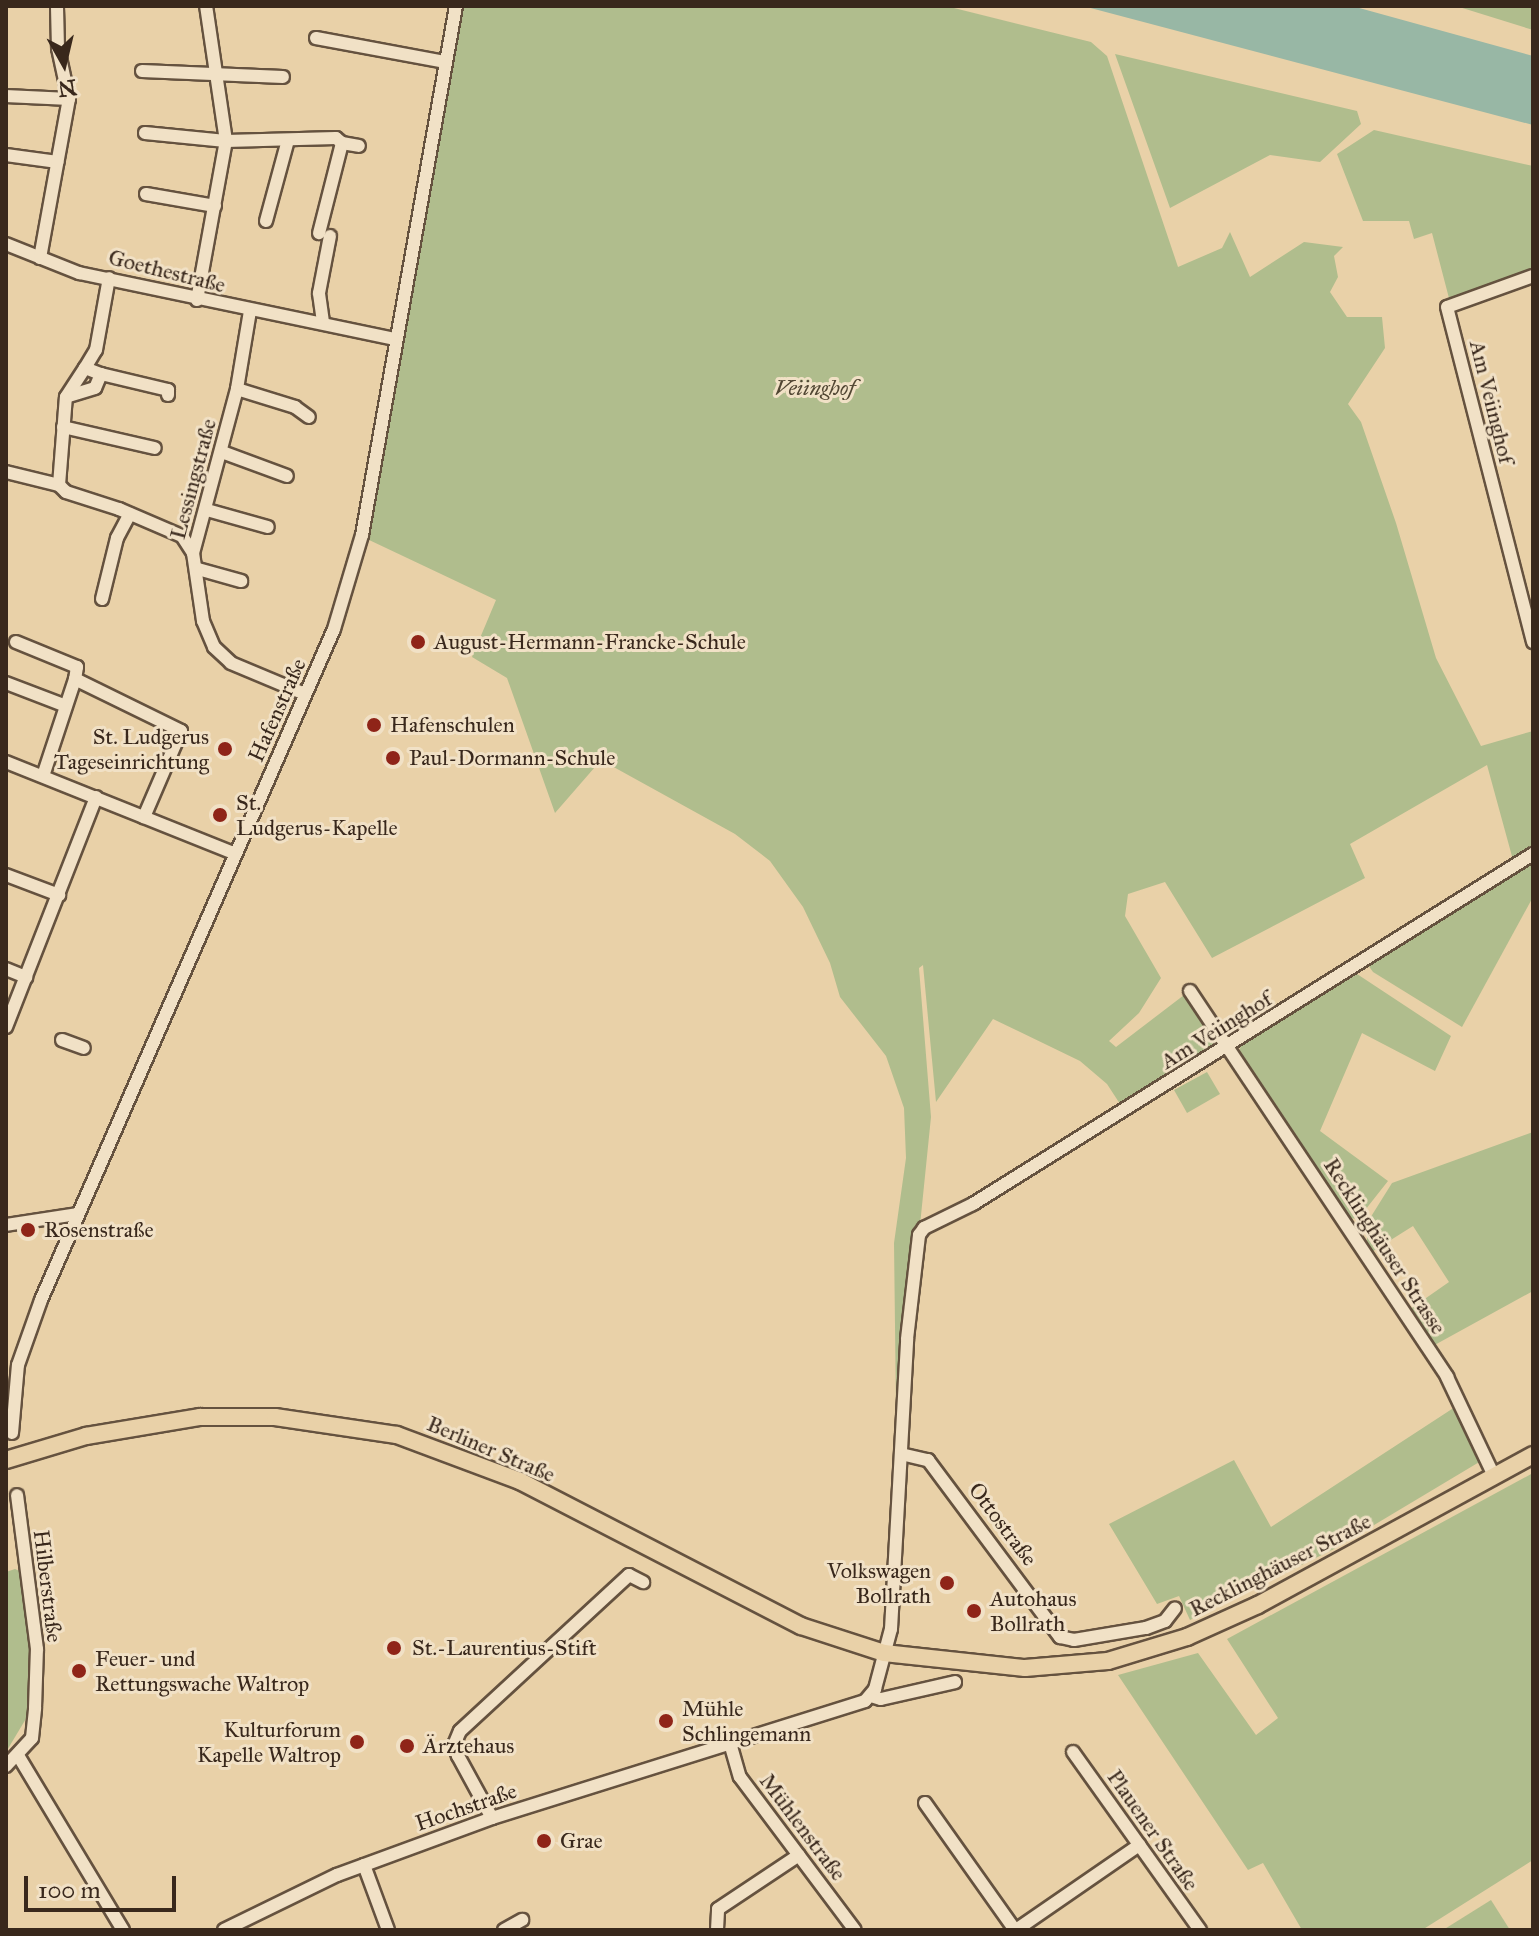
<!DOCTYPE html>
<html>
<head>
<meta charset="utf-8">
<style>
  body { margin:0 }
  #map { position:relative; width:1539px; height:1936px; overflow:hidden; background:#e9d1a8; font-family:"IM FELL Great Primer",serif }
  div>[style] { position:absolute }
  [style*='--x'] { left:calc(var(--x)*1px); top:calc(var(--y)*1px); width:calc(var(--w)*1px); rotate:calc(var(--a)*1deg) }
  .green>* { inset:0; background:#b0bd8d }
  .water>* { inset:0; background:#98b7a5 }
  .roads { filter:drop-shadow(2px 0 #65523f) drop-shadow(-2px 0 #65523f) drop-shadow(0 2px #65523f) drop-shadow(0 -2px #65523f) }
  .minor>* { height:12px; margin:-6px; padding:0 6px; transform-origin:6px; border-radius:6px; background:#f1e1c6 }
  .major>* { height:16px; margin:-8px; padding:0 8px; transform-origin:8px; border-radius:8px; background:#e9d1a8 }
  .dots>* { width:22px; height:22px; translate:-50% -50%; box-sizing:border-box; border:4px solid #f1e1c6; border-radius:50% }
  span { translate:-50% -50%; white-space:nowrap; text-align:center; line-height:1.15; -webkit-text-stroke:6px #f1e1c6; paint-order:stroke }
  .street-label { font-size:22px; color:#39281c }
  .park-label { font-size:22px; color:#514633; font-style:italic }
  .poi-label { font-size:22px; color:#39281c }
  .left { translate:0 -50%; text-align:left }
  .right { translate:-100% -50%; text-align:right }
  .frame { position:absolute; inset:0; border:8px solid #39281c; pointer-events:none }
  .north { position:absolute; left:24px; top:24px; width:80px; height:80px; -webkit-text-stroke:6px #f1e1c6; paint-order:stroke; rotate:172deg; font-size:22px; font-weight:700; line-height:32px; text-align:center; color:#39281c }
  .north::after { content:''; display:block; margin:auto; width:28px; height:36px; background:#39281c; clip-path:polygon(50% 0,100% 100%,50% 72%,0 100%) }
  .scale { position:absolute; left:24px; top:1876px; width:152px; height:36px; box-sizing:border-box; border:4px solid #39281c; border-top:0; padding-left:10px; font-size:24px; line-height:28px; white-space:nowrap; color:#39281c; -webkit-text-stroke:6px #f1e1c6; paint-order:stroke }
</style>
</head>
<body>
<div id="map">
  <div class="green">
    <i style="clip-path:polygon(454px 6px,946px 6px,1091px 42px,1107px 56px,1178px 267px,1222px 248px,1230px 232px,1250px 277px,1304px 242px,1343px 247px,1334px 256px,1338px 277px,1330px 292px,1347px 317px,1382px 317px,1385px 348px,1348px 404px,1361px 422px,1396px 523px,1436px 658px,1481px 746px,1533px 731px,1533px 848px,1513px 860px,1487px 765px,1350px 844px,1365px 878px,1212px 958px,1165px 882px,1128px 894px,1125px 916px,1161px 978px,1139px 1013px,1109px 1041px,1116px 1047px,1188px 992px,1223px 1046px,1122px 1107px,1107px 1084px,1080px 1061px,993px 1019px,936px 1102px,923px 965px,919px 968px,931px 1117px,901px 1412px,896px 1409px,894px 1243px,906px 1158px,904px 1108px,886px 1056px,840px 997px,830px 963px,803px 907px,770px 861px,735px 834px,610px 765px,595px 767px,555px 813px,507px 678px,472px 657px,496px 600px,367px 539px)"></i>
    <i style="clip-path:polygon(1456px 6px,1533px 6px,1533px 30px)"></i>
    <i style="clip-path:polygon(1115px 54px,1357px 111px,1361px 124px,1320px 162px,1270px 155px,1170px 208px)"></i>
    <i style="clip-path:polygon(1374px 130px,1533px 166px,1533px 272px,1450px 302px,1432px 233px,1414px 239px,1409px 221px,1363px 221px,1337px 154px)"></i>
    <i style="clip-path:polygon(1533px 863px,1533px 897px,1462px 1027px,1373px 972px,1368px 965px)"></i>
    <i style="clip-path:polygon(1357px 974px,1451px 1036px,1435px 1071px,1362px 1033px,1320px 1131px,1388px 1181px,1358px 1219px,1349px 1218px,1239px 1054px,1241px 1044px)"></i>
    <i style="clip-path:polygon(1207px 1072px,1220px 1094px,1187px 1113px,1174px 1090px)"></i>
    <i style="clip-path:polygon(1533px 1132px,1533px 1291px,1431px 1347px,1406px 1312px,1449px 1282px,1413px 1226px,1367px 1255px,1367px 1223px,1392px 1183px)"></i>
    <i style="clip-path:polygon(1455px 1407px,1481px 1461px,1334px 1549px,1190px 1620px,1179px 1596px,1157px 1604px,1109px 1524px,1234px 1460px,1271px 1527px)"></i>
    <i style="clip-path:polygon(1533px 1473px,1533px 1860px,1422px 1930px,1302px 1930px,1263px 1863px,1248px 1870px,1118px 1675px,1198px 1653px,1256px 1735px,1278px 1718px,1227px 1639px)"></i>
    <i style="clip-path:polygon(15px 1569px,24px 1573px,33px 1641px,30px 1712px,6px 1752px,6px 1572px)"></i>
    <i style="clip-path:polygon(1491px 1900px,1510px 1930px,1443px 1930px)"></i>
  </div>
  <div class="water">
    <i style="clip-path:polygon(1083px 6px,1352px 6px,1533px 56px,1533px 125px)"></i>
  </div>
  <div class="roads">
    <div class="minor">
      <i style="--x:316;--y:38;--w:132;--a:10.5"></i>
      <i style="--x:142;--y:71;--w:141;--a:2.4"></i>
      <i style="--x:6;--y:96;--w:63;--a:2.7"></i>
      <i style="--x:145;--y:133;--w:81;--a:5.6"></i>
      <i style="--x:226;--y:141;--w:110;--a:-1.6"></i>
      <i style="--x:336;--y:138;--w:8;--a:40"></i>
      <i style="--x:342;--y:143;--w:93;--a:104.3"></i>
      <i style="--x:342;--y:143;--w:17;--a:10"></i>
      <i style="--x:6;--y:155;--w:52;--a:7.7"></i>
      <i style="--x:146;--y:194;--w:70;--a:9.9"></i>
      <i style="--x:266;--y:221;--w:84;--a:-74.8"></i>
      <i style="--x:6;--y:244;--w:79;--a:21.7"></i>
      <i style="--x:79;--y:273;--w:322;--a:11.8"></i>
      <i style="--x:40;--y:258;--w:162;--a:-79.7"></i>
      <i style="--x:69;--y:99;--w:52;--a:-102.2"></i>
      <i style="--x:58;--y:48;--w:42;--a:-91.4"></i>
      <i style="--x:1533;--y:276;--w:91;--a:160.2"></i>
      <i style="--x:1447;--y:307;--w:346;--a:75.6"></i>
      <i style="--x:197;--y:300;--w:162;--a:-79.7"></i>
      <i style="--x:226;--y:141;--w:136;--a:-98.4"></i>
      <i style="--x:250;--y:311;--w:79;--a:99.5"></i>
      <i style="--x:237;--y:389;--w:170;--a:105"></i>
      <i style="--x:193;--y:553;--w:69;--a:81.6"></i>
      <i style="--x:203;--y:621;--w:28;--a:67"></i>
      <i style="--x:214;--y:647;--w:23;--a:43"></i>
      <i style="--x:231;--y:663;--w:80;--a:22.7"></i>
      <i style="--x:323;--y:322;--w:29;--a:-98"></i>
      <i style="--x:319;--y:293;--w:58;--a:-79.1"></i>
      <i style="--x:85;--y:368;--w:21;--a:-59"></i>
      <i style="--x:96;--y:350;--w:73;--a:-79.8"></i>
      <i style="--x:101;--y:374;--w:69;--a:13.4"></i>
      <i style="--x:168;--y:390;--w:5;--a:90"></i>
      <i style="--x:237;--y:389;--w:61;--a:17.2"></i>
      <i style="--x:295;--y:407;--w:17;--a:36"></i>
      <i style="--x:63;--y:427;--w:94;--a:12.9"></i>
      <i style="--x:222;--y:452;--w:69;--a:20.3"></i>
      <i style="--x:6;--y:472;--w:55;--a:13.8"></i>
      <i style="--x:59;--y:485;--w:10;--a:45"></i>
      <i style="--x:66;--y:492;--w:56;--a:17.8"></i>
      <i style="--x:119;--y:509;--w:69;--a:23.2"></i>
      <i style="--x:182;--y:536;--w:20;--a:57"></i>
      <i style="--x:59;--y:485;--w:88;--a:-85.5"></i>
      <i style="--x:66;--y:397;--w:35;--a:-57"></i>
      <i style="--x:85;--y:368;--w:17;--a:21"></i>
      <i style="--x:101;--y:374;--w:15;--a:113"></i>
      <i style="--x:95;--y:388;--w:30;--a:163"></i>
      <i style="--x:207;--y:510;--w:63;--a:15.6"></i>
      <i style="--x:198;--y:569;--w:45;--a:15.6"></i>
      <i style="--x:102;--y:599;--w:63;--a:-76.2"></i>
      <i style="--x:117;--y:538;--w:27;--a:-62"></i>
      <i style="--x:16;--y:642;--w:66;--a:22.3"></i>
      <i style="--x:77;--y:667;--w:12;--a:99"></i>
      <i style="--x:6;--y:683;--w:64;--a:21"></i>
      <i style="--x:6;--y:762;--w:245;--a:21.8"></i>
      <i style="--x:43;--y:776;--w:102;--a:-71.7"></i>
      <i style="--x:75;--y:679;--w:118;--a:26.1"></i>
      <i style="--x:181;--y:731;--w:94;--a:113.3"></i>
      <i style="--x:6;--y:875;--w:57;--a:20.7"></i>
      <i style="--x:6;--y:969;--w:22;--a:22"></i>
      <i style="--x:1190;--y:991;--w:464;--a:56.3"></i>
      <i style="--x:1447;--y:1377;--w:110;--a:64.6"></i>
      <i style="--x:6;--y:1027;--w:247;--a:-68.6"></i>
      <i style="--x:62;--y:1040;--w:23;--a:20"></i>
      <i style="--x:6;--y:1225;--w:72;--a:-8.8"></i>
      <i style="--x:12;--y:1433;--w:68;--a:-85"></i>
      <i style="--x:18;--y:1365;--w:69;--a:-70.5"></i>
      <i style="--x:41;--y:1300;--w:732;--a:-66.41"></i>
      <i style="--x:334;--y:629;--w:98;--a:-73.4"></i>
      <i style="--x:362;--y:535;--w:537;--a:-79.92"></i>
      <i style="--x:901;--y:1454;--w:28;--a:13"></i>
      <i style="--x:928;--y:1460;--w:221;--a:53.3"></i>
      <i style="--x:1060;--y:1637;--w:14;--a:12"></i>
      <i style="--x:1074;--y:1640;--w:73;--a:-9.5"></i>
      <i style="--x:1146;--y:1628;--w:20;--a:-20"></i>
      <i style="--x:1165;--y:1621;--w:16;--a:-52"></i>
      <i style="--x:871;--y:1696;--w:10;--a:17"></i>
      <i style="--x:881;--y:1699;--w:76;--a:-12.9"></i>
      <i style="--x:730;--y:1743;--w:35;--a:74"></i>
      <i style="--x:740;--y:1777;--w:191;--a:53.1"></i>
      <i style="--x:1073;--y:1752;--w:219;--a:54.5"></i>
      <i style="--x:19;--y:1757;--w:202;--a:59"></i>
      <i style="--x:6;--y:1766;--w:38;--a:-47"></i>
      <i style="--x:32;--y:1738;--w:30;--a:-84"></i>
      <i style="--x:35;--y:1708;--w:59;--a:-88.1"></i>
      <i style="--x:37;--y:1649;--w:155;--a:-97.4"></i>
      <i style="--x:925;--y:1803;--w:156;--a:54.7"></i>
      <i style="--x:492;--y:1818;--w:71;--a:-118.7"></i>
      <i style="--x:458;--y:1756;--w:12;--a:-110"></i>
      <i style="--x:454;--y:1745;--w:15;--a:-67"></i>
      <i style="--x:460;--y:1731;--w:230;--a:-42.7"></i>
      <i style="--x:629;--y:1575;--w:16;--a:27"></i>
      <i style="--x:364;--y:1865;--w:69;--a:69.7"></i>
      <i style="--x:224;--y:1930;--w:126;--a:-26"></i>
      <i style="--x:337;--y:1875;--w:165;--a:-20.2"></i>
      <i style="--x:492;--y:1818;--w:391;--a:-17.4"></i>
      <i style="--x:865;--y:1701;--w:16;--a:-50"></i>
      <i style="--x:875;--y:1689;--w:62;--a:-75.1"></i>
      <i style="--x:891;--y:1629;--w:290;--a:-86.8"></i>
      <i style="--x:907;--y:1339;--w:105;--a:-83.4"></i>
      <i style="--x:919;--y:1235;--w:9;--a:-54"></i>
      <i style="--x:924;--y:1228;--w:55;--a:-26.1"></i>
      <i style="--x:973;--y:1204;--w:660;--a:-32.01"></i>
      <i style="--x:504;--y:1930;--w:21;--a:-29"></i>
      <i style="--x:717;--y:1930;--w:21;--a:-87"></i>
      <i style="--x:718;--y:1909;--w:97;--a:-33.7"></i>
      <i style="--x:1016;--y:1930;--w:150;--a:-34.6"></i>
    </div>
    <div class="major">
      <i style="--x:6;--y:1460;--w:84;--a:-16.7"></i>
      <i style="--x:86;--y:1436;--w:116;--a:-9.5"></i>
      <i style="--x:200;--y:1417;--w:75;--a:0"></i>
      <i style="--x:275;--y:1417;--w:123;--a:8.4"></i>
      <i style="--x:397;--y:1435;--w:131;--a:20.5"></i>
      <i style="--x:520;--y:1481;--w:316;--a:27.3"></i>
      <i style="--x:801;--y:1626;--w:87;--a:18"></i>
      <i style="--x:884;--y:1653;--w:142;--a:6.1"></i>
      <i style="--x:1025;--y:1668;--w:83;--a:-4.8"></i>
      <i style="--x:1108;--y:1661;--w:83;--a:-16.9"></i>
      <i style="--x:1187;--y:1637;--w:78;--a:-24.3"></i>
      <i style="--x:1258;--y:1605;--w:313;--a:-28.6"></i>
    </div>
  </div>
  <div class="dots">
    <i style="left:418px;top:642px;background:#8f2418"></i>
    <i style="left:374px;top:725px;background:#8f2418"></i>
    <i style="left:225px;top:749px;background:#8f2418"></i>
    <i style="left:393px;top:758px;background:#8f2418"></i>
    <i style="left:220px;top:815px;background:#8f2418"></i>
    <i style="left:28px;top:1230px;background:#8f2418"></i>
    <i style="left:947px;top:1583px;background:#8f2418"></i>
    <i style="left:974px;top:1611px;background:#8f2418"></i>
    <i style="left:394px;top:1648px;background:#8f2418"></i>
    <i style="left:79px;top:1671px;background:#8f2418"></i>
    <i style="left:666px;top:1721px;background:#8f2418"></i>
    <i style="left:357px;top:1742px;background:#8f2418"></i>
    <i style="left:407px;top:1746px;background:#8f2418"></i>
    <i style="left:544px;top:1841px;background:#8f2418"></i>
  </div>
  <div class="street-label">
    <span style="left:167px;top:271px;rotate:14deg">Goethestraße</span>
    <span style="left:1492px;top:402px;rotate:76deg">Am Veiinghof</span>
    <span style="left:193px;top:479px;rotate:-75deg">Lessingstraße</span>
    <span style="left:277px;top:710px;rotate:-66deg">Hafenstraße</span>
    <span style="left:1216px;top:1030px;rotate:-32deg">Am Veiinghof</span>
    <span style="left:1385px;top:1246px;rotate:57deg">Recklinghäuser Strasse</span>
    <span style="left:491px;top:1449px;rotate:23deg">Berliner Straße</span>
    <span style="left:1003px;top:1524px;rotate:53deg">Ottostraße</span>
    <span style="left:1280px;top:1565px;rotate:-27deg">Recklinghäuser Straße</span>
    <span style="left:48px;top:1586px;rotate:83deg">Hilberstraße</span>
    <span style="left:466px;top:1807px;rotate:-19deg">Hochstraße</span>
    <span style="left:803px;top:1827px;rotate:53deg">Mühlenstraße</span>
    <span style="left:1153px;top:1830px;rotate:55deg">Plauener Straße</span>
  </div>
  <div class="park-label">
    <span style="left:815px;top:388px">Veiinghof</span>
  </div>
  <div class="poi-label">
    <span class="left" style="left:434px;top:642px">August-Hermann-Francke-Schule</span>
    <span class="left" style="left:390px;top:725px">Hafenschulen</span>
    <span class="right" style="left:209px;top:749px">St. Ludgerus<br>Tageseinrichtung</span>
    <span class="left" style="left:409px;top:758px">Paul-Dormann-Schule</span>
    <span class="left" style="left:236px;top:815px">St.<br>Ludgerus-Kapelle</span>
    <span class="left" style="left:44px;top:1230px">Rosenstraße</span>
    <span class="right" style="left:931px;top:1583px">Volkswagen<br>Bollrath</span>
    <span class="left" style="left:990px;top:1611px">Autohaus<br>Bollrath</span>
    <span class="left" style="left:412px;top:1648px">St.-Laurentius-Stift</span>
    <span class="left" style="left:95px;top:1671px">Feuer- und<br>Rettungswache Waltrop</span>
    <span class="left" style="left:682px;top:1721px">Mühle<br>Schlingemann</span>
    <span class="right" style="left:341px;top:1742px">Kulturforum<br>Kapelle Waltrop</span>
    <span class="left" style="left:423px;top:1746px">Ärztehaus</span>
    <span class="left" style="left:560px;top:1841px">Grae</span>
  </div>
  <div class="frame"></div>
  <div class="north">N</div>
  <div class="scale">100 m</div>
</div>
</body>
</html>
